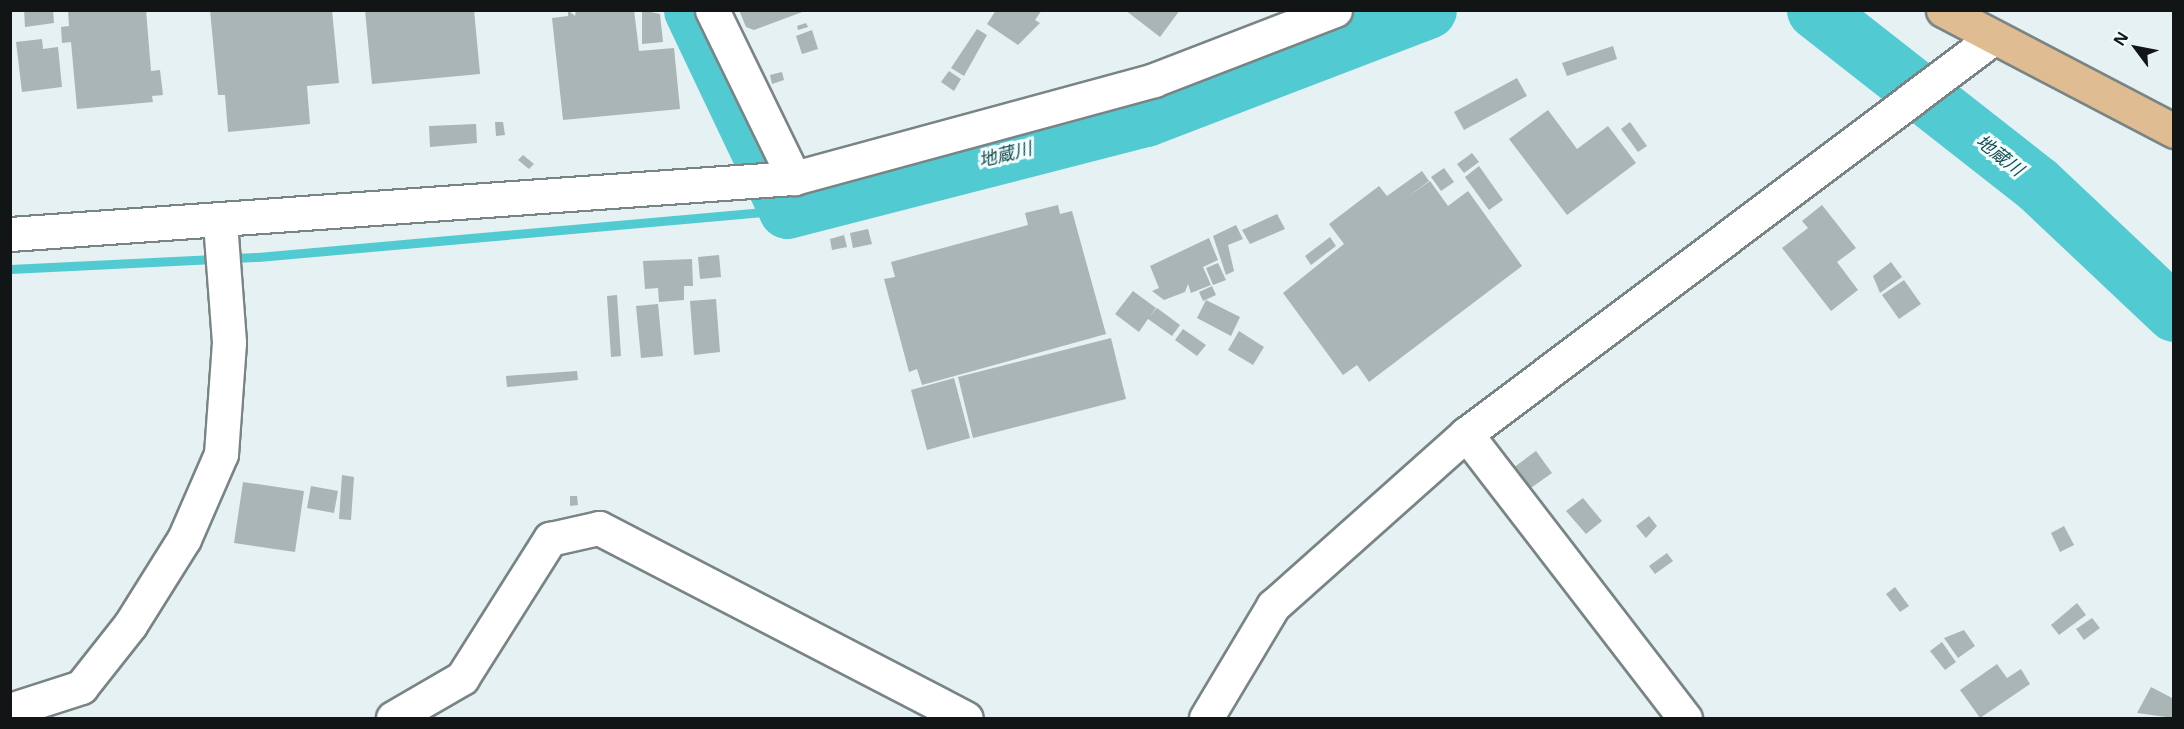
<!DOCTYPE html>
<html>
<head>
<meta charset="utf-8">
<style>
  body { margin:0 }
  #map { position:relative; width:2184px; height:729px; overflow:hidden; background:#e5f1f2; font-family:"Open Sans","Noto Sans JP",sans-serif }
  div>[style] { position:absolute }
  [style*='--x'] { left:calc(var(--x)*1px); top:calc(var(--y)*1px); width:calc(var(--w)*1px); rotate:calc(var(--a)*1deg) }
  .stream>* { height:9px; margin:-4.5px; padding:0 4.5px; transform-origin:4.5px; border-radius:4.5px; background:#52cad2 }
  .river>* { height:57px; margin:-28.5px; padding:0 28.5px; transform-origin:28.5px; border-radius:28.5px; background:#52cad2 }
  .building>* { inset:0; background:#aab5b6 }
  .roads { filter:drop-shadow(2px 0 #798485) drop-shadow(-2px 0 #798485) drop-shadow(0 2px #798485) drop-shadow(0 -2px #798485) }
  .minor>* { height:33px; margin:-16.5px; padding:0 16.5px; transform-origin:16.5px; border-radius:16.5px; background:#fff }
  .tertiary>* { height:33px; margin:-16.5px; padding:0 16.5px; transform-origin:16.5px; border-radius:16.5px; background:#fff }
  .primary>* { height:33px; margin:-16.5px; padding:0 16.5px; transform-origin:16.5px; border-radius:16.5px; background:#dfbc91 }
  span { translate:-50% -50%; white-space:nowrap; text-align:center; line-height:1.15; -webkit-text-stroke:6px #f2feff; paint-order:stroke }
  .water-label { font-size:18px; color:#184d50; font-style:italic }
  .frame { position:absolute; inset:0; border:12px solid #111515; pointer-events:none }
  .north { position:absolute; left:2106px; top:18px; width:60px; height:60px; -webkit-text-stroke:4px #f2feff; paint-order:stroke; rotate:302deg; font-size:16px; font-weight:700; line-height:24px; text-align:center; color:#111515 }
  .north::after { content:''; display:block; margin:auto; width:21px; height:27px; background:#111515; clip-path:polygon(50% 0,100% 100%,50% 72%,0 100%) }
</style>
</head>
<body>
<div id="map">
  <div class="stream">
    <i style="--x:10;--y:269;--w:248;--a:-2.8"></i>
    <i style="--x:258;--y:257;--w:531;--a:-5.08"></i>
  </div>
  <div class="river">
    <i style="--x:692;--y:10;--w:221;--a:64.6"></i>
    <i style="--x:787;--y:210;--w:371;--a:-14.4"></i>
    <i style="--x:1146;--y:118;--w:302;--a:-21"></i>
    <i style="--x:1815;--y:10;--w:282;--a:38.1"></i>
    <i style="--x:2037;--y:184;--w:188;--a:43.3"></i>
  </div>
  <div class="building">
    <i style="clip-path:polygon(24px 10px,53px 10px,54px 23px,25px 27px)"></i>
    <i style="clip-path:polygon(68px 10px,146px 10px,151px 71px,160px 70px,163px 95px,152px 96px,153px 102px,77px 109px,71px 42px,62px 43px,61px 27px,69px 26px)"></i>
    <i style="clip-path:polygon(210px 10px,332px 10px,339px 83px,307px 86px,310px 124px,228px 132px,225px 95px,218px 95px)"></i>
    <i style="clip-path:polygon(365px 10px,474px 10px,480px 74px,372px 84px)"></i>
    <i style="clip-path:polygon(568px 10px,575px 16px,576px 10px,634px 10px,639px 51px,674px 48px,680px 109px,563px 120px,552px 18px,568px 16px)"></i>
    <i style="clip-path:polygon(642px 10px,660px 14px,663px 42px,642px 44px)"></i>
    <i style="clip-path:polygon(739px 10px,805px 10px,805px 11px,754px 30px,746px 27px)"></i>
    <i style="clip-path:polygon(996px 10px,1042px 10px,1035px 20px,1040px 23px,1018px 45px,987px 24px)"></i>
    <i style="clip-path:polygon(1125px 10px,1180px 10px,1160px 37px)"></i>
    <i style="clip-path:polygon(806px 23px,808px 27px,798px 30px,797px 26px)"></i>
    <i style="clip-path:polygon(977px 29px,987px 35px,964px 76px,951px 68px)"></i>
    <i style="clip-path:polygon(812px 30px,818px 49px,802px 54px,796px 36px)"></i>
    <i style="clip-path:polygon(42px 39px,43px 49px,58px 47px,62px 87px,22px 92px,16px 42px)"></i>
    <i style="clip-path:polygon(1613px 46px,1617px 59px,1567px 76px,1562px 63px)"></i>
    <i style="clip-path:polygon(949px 71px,961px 79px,954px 91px,941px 82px)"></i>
    <i style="clip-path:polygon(782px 72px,784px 80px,772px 84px,770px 75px)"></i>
    <i style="clip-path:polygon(1517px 78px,1527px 96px,1464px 130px,1454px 112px)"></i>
    <i style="clip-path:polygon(1548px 110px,1577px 149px,1608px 126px,1636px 163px,1567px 215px,1509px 139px)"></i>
    <i style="clip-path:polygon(495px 122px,503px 122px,505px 135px,496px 136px)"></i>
    <i style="clip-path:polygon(1630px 122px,1647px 146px,1638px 152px,1621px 129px)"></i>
    <i style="clip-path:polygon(476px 124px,477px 143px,430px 147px,429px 126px)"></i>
    <i style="clip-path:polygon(1472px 153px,1479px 162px,1464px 173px,1457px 164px)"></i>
    <i style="clip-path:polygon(523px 155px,534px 164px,529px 169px,518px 160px)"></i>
    <i style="clip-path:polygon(1479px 166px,1503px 200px,1489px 210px,1465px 177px)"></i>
    <i style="clip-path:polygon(1444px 168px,1454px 182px,1441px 191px,1431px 177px)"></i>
    <i style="clip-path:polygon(1422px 171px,1429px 181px,1405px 199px,1430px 181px,1448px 206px,1468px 191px,1522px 266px,1369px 382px,1357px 365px,1343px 375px,1283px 293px,1344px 244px,1329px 224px,1379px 186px,1387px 196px)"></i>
    <i style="clip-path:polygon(1058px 205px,1060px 214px,1072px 211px,1106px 334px,922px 385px,917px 369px,909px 372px,884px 279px,895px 277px,891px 262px,1028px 225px,1025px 213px)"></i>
    <i style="clip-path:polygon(1822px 205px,1856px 248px,1837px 262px,1858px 290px,1831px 311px,1782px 248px,1808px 228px,1802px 221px)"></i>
    <i style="clip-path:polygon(1277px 214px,1285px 229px,1250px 244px,1242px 230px)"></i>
    <i style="clip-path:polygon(1236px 225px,1243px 239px,1228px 245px,1234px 271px,1226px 275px,1213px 236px)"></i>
    <i style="clip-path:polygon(868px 229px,872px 244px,853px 248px,850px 233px)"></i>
    <i style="clip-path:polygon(844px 235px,847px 247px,832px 250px,830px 239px)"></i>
    <i style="clip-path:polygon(1330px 237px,1336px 246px,1311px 265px,1305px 256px)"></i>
    <i style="clip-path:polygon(1209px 238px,1218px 260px,1203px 267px,1211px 285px,1191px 293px,1188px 284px,1185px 292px,1164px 300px,1152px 291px,1159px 288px,1150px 266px)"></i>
    <i style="clip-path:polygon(719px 255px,721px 277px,700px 279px,698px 257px)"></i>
    <i style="clip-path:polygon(692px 259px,693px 286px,684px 286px,684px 300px,659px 302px,658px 288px,645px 289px,643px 261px)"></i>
    <i style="clip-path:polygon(1891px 262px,1902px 277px,1880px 293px,1873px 276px)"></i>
    <i style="clip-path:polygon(1218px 263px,1226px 280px,1213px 285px,1206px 268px)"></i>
    <i style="clip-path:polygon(1904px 280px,1921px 304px,1899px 319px,1882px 295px)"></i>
    <i style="clip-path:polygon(1212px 286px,1216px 295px,1203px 301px,1199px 292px)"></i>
    <i style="clip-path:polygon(1133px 291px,1156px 308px,1150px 316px,1157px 308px,1180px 325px,1172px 336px,1148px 319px,1139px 332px,1115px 314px)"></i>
    <i style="clip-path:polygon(617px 295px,621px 356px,611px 357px,607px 296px)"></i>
    <i style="clip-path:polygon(716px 299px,720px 352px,694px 355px,690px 301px)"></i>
    <i style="clip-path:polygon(1206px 300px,1240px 317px,1231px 336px,1197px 318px)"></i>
    <i style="clip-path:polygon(658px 304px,663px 356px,641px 358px,636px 306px)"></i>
    <i style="clip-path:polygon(1183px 329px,1206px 345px,1197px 356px,1175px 340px)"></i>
    <i style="clip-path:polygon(1239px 331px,1264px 347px,1253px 365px,1228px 350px)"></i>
    <i style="clip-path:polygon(1111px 338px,1126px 399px,973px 438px,958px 377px)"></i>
    <i style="clip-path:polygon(577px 371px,578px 380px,507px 387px,506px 376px)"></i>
    <i style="clip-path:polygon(954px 378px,970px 438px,927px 450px,911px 390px)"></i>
    <i style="clip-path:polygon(1536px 451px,1552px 473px,1528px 490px,1513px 468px)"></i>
    <i style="clip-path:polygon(342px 475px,354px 477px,351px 520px,339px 519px)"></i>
    <i style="clip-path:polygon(243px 482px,304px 491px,295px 552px,234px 543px)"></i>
    <i style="clip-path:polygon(311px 486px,338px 491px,334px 513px,307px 508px)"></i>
    <i style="clip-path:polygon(570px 496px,577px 496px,578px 505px,570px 506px)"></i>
    <i style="clip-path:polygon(1583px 498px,1602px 521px,1586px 534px,1566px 511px)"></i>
    <i style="clip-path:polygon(1649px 516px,1657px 526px,1646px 538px,1636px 526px)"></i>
    <i style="clip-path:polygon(2064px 526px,2074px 545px,2060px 552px,2051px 533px)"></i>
    <i style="clip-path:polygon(1667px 553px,1673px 561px,1655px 574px,1649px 566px)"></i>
    <i style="clip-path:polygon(1895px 587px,1909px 606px,1900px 612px,1886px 594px)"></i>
    <i style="clip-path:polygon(2077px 603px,2086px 615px,2059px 635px,2051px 625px)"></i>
    <i style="clip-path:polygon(2092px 618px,2100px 628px,2084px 640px,2076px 629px)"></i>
    <i style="clip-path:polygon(1964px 630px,1975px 646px,1958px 658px,1944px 638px)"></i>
    <i style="clip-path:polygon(1942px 642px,1956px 662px,1945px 670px,1930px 651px)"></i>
    <i style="clip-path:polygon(1997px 664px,2007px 678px,2021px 669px,2030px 684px,1980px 718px,1960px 690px)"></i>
    <i style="clip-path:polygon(2151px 687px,2174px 699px,2174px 718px,2137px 713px)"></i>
  </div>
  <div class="roads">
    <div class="minor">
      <i style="--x:712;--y:10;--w:187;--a:64"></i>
      <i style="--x:1466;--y:434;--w:359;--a:52.4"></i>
      <i style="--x:393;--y:718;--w:80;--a:-30.1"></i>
      <i style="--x:462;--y:678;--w:165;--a:-57.7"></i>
      <i style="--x:550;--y:539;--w:50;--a:-12.7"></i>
      <i style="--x:599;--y:528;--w:413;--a:27.4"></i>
    </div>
    <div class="tertiary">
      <i style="--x:10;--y:234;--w:786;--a:-4.09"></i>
      <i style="--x:794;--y:178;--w:373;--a:-15.2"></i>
      <i style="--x:1154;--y:80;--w:194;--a:-21.1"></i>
      <i style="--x:10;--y:710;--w:75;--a:-17.9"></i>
      <i style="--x:81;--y:687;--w:79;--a:-51.7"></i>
      <i style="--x:130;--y:625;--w:102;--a:-57.9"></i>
      <i style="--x:184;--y:539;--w:93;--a:-66.5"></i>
      <i style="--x:221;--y:454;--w:112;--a:-85.9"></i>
      <i style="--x:229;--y:342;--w:119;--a:-94.3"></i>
      <i style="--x:1206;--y:718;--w:131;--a:-59.1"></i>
      <i style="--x:1273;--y:606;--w:259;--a:-41.7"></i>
      <i style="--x:1466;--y:434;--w:659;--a:-36.92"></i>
    </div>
    <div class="primary">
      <i style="--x:1943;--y:10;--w:261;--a:27.6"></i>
    </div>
  </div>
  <div class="water-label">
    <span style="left:1005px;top:154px;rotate:-14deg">地蔵川</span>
    <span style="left:2000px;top:155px;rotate:38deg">地蔵川</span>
  </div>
  <div class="frame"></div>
  <div class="north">N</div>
</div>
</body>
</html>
